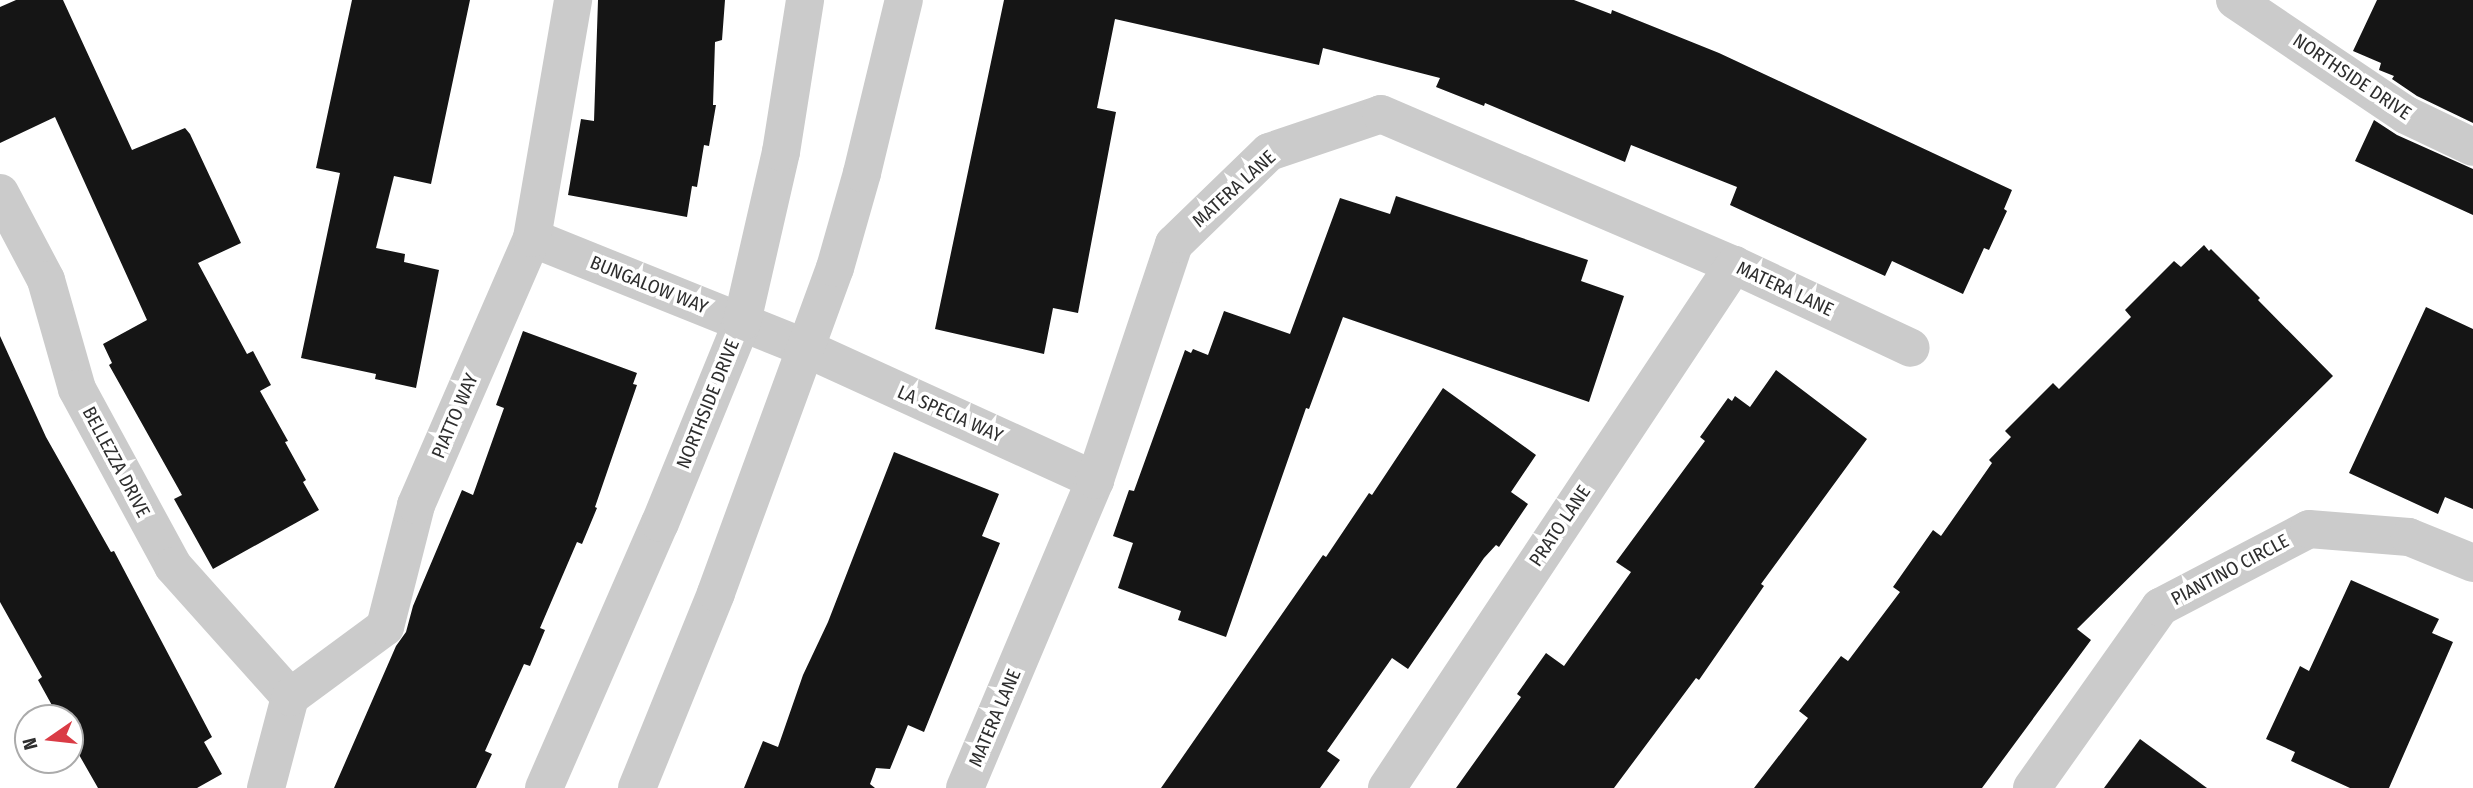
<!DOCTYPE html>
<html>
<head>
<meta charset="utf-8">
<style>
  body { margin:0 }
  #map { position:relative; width:2473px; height:788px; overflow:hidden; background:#fff; font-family:"Fira Sans Condensed",sans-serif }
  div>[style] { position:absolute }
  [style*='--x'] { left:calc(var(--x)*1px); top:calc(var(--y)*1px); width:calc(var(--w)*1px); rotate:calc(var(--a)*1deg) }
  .building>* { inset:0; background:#151515 }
  .minor>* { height:38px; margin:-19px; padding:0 19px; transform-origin:19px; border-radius:19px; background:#cbcbcb }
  span { translate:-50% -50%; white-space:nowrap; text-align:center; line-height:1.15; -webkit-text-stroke:7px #fff; paint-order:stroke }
  .street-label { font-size:19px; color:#2e2e2e }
  .north { position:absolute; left:14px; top:704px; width:70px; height:70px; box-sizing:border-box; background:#fff; border:2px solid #ababab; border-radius:50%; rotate:256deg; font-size:19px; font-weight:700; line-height:28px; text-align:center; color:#2e2e2e }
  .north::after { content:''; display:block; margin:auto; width:24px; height:32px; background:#da3b45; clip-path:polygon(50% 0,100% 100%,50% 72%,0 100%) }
</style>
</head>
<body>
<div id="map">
  <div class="building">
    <i style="clip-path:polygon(16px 0,63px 0,132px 150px,185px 128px,190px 134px,241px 243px,198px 263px,247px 354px,253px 351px,271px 385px,260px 391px,288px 441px,285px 442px,306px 480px,303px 482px,319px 510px,213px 569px,174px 499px,182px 495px,109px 365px,112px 363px,103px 344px,147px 320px,55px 117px,0 143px,0 7px)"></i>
    <i style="clip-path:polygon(352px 0,470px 0,431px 184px,394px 176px,376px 248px,405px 254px,404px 262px,439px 270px,416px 388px,375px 379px,376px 374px,301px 358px,340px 173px,316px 168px)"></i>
    <i style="clip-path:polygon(598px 0,725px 0,722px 40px,715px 42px,713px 105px,716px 105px,709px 146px,704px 145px,697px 187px,692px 186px,687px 217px,568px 195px,581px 119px,594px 121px)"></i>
    <i style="clip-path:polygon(1004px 0,1574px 0,1611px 14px,1612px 10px,1719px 53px,2012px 190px,2004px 209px,2007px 211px,1989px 250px,1984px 248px,1963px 294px,1892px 261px,1885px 276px,1730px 205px,1737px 187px,1631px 145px,1625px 162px,1485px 103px,1484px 106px,1436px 87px,1440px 78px,1323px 48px,1319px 65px,1115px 19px,1097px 108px,1116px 112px,1078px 313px,1053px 308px,1044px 354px,935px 329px)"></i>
    <i style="clip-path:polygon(2377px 0,2473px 0,2473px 123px,2417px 96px,2392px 79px,2394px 76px,2379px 70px,2381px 63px,2353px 51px)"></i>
    <i style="clip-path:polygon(2374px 120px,2397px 135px,2473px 169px,2473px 215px,2355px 161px)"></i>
    <i style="clip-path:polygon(1396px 196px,1588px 260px,1581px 281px,1624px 296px,1589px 402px,1343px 317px,1309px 409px,1306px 408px,1226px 637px,1178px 620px,1181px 611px,1118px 588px,1133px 543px,1113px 536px,1129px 490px,1134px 491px,1185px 350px,1191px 353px,1193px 349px,1208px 355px,1224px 311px,1290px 334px,1340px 198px,1390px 214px)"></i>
    <i style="clip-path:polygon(2204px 245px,2209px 251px,2211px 249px,2260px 298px,2258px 300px,2333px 376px,2077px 629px,2091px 640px,1982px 788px,1754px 788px,1808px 718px,1799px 711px,1841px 656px,1848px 661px,1900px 592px,1893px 587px,1933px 530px,1941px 536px,1992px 463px,1989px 460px,2011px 437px,2005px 431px,2053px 383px,2059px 389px,2131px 317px,2125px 310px,2174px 261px,2181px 267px)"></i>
    <i style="clip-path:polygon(2426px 307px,2473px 329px,2473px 509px,2445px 497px,2438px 514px,2349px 473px)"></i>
    <i style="clip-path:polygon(523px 331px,637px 373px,633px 384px,637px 385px,595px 507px,597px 508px,582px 544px,577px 542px,540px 628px,545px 630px,530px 666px,524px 664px,485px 751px,492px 754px,476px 788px,334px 788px,396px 646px,406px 632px,413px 606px,462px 490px,473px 495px,504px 408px,496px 405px)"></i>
    <i style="clip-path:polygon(0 336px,46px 437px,111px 552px,114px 551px,212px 737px,204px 742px,222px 774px,197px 788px,98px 788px,70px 739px,70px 718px,59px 718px,38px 680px,42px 677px,0 602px)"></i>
    <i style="clip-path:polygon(1776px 370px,1867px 439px,1761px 584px,1764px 586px,1699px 680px,1696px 678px,1614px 788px,1456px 788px,1521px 697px,1517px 694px,1546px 653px,1564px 666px,1631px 572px,1616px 562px,1705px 441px,1700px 437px,1728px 398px,1732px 401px,1735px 396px,1750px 407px)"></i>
    <i style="clip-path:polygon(1443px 388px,1536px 455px,1511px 492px,1528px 504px,1499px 547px,1496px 545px,1484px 558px,1408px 669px,1392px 658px,1327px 751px,1340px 760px,1320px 788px,1161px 788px,1323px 555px,1326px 557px,1369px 493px,1372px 495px)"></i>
    <i style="clip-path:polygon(894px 452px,999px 494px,982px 536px,1000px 543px,924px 732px,908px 725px,890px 769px,876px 768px,870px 784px,875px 788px,744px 788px,763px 741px,778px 747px,803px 675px,828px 622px)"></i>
    <i style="clip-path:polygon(2351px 580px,2439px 619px,2432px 633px,2453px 642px,2389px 788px,2350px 788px,2291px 761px,2295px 752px,2266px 739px,2300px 666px,2309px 671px)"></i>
    <i style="clip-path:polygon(2140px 739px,2207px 788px,2104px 788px)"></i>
  </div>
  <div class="minor">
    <i style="--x:2235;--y:0;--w:206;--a:33.9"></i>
    <i style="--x:2406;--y:115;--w:74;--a:25.5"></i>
    <i style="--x:0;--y:193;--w:98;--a:62.1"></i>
    <i style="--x:46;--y:280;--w:113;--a:74.1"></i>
    <i style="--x:77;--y:389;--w:201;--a:61.5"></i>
    <i style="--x:173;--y:566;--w:176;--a:48.2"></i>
    <i style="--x:532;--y:238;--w:294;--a:21.9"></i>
    <i style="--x:805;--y:348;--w:319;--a:24.5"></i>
    <i style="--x:266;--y:788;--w:94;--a:-75.2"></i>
    <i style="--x:290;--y:697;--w:118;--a:-36.4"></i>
    <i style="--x:385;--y:627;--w:126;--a:-75.7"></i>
    <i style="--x:416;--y:505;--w:291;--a:-66.5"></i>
    <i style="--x:532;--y:238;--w:242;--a:-80.2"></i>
    <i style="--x:544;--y:788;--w:289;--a:-66.4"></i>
    <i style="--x:660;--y:523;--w:217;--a:-67.8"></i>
    <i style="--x:742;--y:322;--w:174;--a:-77.1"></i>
    <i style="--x:781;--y:152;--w:154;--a:-81"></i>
    <i style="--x:637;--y:788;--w:210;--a:-67.9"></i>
    <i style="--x:716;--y:593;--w:346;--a:-69.9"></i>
    <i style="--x:835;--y:268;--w:99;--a:-74.1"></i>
    <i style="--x:862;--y:173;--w:178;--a:-76.4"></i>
    <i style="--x:965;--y:788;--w:334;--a:-67.1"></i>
    <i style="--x:1095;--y:480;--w:249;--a:-71.5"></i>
    <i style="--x:1174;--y:244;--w:132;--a:-44.1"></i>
    <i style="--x:1269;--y:152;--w:118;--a:-18.7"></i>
    <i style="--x:1381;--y:114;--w:384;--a:23.2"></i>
    <i style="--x:1734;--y:265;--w:195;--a:25.1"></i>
    <i style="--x:1387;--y:788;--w:628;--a:-56.44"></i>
    <i style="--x:2032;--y:788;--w:222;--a:-54.7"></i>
    <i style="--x:2160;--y:607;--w:168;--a:-27.6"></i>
    <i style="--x:2309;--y:529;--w:100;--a:4.6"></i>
    <i style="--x:2409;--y:537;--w:69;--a:22.1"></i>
  </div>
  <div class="street-label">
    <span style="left:2352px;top:77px;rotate:34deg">NORTHSIDE DRIVE</span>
    <span style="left:1234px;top:189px;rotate:-42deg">MATERA LANE</span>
    <span style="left:649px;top:285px;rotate:22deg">BUNGALOW WAY</span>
    <span style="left:1785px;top:289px;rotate:25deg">MATERA LANE</span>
    <span style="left:708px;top:404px;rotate:-68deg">NORTHSIDE DRIVE</span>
    <span style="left:950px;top:414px;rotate:24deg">LA SPECIA WAY</span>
    <span style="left:455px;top:416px;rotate:-67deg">PIATTO WAY</span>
    <span style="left:116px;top:462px;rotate:62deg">BELLEZZA DRIVE</span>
    <span style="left:1560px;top:526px;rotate:-56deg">PRATO LANE</span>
    <span style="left:2230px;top:570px;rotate:-28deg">PIANTINO CIRCLE</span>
    <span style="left:995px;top:718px;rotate:-67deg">MATERA LANE</span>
  </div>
  <div class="north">N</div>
</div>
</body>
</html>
